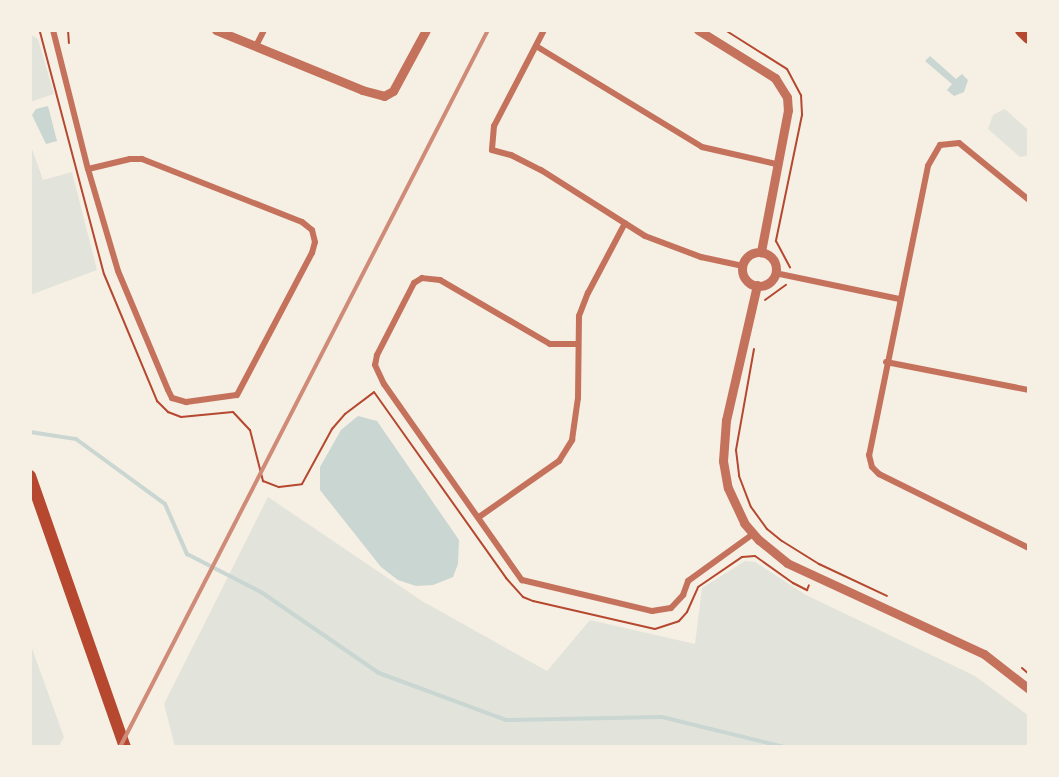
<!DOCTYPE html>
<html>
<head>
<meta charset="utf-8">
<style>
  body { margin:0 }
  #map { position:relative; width:1059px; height:777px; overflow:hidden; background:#f6efe4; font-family:"Public Sans",sans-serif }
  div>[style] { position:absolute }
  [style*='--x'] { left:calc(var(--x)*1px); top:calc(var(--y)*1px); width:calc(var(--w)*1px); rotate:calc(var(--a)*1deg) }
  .green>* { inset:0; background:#e2e4dc }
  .water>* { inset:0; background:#c9d6d2 }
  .stream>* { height:4px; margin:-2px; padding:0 2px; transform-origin:2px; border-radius:2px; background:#c9d6d2 }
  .path>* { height:2px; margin:-1px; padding:0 1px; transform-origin:1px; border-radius:1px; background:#b5482f }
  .minor>* { height:6px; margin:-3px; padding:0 3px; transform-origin:3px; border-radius:3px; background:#c5725c }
  .tertiary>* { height:9px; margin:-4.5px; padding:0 4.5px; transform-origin:4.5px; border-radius:4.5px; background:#c5725c }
  .tertiary>.ring { margin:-4.5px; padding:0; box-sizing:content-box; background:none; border:9px solid #c5725c; border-radius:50% }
  .primary>* { height:12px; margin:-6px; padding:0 6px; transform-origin:6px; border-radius:6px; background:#b5482f }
  .motorway>* { height:14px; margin:-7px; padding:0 7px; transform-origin:7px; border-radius:7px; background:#b5482f }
  .rail>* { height:4px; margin:-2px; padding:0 2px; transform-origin:2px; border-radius:2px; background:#cf8b77 }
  span { translate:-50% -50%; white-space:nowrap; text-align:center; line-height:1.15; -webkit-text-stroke:5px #f6efe4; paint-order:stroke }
  .frame { position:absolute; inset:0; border:32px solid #f6efe4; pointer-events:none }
</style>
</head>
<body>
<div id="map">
  <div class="green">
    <i style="clip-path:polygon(30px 34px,38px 39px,54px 94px,30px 102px)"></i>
    <i style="clip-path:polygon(1005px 109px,1029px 131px,1029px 155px,1020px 157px,988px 129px,993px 115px)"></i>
    <i style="clip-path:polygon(30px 143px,43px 180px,72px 172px,97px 270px,30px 295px)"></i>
    <i style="clip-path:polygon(268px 497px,422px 601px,547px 671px,590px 620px,695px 644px,702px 588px,745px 561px,755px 562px,806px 595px,975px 676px,1029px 716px,1029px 747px,175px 747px,164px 704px)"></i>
    <i style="clip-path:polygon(30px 643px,64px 737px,58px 747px,30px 747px)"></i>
  </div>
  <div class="water">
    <i style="clip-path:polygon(930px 56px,956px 79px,962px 74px,968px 80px,964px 92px,954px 96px,947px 90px,952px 84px,925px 61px)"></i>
    <i style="clip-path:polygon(48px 106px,57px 141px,46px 144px,32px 115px,36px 109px)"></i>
    <i style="clip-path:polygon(358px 416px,377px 421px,459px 540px,458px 564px,453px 577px,433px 585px,416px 586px,398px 580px,381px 567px,320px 490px,320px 467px,341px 430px)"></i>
  </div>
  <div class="stream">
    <i style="--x:30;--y:432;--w:47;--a:8.7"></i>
    <i style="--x:76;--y:439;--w:110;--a:36.1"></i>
    <i style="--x:165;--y:504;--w:55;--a:66.3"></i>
    <i style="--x:187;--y:554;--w:83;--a:27.2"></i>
    <i style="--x:261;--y:592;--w:143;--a:34.5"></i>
    <i style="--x:379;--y:673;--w:135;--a:20.3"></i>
    <i style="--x:506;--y:720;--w:156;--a:-1.1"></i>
    <i style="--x:662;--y:717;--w:126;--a:13.8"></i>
  </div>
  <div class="path">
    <i style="--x:68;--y:30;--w:13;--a:86"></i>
    <i style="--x:725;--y:30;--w:73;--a:32.2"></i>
    <i style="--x:787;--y:69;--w:30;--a:62"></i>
    <i style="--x:801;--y:95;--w:20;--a:87"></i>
    <i style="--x:802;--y:115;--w:129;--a:101.7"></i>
    <i style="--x:776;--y:241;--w:30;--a:62"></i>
    <i style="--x:40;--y:32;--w:250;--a:75.2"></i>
    <i style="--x:104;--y:274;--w:138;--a:67.3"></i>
    <i style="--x:157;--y:401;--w:16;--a:45"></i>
    <i style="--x:168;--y:412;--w:14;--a:21"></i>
    <i style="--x:181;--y:417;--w:52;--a:-5.5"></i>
    <i style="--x:233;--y:412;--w:25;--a:47"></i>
    <i style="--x:250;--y:430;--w:53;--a:75.7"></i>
    <i style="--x:263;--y:481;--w:17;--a:21"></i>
    <i style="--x:279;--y:487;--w:23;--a:-7"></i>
    <i style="--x:302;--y:484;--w:63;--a:-61.4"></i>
    <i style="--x:332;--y:429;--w:20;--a:-49"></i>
    <i style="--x:345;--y:414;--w:36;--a:-37"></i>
    <i style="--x:374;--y:392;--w:228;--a:54.6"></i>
    <i style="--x:506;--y:578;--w:25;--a:48"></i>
    <i style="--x:523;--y:597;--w:11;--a:22"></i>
    <i style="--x:533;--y:601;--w:125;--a:12.9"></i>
    <i style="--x:655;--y:629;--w:25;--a:-18"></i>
    <i style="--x:679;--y:621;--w:12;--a:-48"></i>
    <i style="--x:687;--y:612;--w:27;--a:-66"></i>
    <i style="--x:698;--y:587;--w:53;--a:-34.3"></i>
    <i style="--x:742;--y:557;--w:13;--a:-4"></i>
    <i style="--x:755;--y:556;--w:47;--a:35.4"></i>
    <i style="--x:793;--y:583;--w:16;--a:27"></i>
    <i style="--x:807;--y:590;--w:5;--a:-68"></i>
    <i style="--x:765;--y:300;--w:26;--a:-36"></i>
    <i style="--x:754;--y:349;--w:103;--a:100.1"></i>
    <i style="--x:736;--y:450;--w:26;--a:83"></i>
    <i style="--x:739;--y:476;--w:33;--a:69"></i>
    <i style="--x:751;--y:507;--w:27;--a:54"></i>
    <i style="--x:767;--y:529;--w:19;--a:39"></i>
    <i style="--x:782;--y:541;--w:44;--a:31.9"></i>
    <i style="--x:819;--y:564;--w:75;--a:25.2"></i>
    <i style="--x:1022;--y:668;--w:9;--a:41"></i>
  </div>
  <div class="minor">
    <i style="--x:53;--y:30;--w:143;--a:75.9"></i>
    <i style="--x:88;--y:169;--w:106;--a:73.6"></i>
    <i style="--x:118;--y:271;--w:129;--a:67.2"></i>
    <i style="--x:168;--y:390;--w:9;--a:63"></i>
    <i style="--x:172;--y:398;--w:15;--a:16"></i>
    <i style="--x:186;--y:402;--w:51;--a:-7.8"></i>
    <i style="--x:237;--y:395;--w:161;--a:-62.2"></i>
    <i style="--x:312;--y:253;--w:11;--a:-75"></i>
    <i style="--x:315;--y:242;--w:12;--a:-104"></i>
    <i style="--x:312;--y:230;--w:13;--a:-141"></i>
    <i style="--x:302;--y:222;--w:172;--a:-158.5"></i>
    <i style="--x:142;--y:159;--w:12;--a:180"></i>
    <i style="--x:130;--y:159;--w:43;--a:166.6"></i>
    <i style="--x:544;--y:30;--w:108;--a:117.5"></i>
    <i style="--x:494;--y:126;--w:24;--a:95"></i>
    <i style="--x:492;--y:150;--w:20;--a:15"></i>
    <i style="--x:511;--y:155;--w:34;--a:27"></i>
    <i style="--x:541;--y:170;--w:123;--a:32.4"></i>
    <i style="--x:645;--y:236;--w:60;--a:20.6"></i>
    <i style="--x:701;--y:257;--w:43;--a:12.1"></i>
    <i style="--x:256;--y:46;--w:18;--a:-63"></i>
    <i style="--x:536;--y:46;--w:194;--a:31.3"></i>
    <i style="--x:702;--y:147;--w:76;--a:12.9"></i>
    <i style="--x:1029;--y:200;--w:90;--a:-140.8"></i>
    <i style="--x:959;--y:143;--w:19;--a:174"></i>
    <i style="--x:940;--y:145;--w:24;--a:120"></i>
    <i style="--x:928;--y:166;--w:295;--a:101.5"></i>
    <i style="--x:869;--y:455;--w:12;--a:76"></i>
    <i style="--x:872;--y:467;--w:10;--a:45"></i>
    <i style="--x:879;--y:474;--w:167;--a:26.3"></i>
    <i style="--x:775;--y:273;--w:127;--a:11.8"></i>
    <i style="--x:577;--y:344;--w:27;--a:180"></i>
    <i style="--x:550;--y:344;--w:127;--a:-149.8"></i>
    <i style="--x:440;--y:280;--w:18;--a:-174"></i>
    <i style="--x:422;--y:278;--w:9;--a:148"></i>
    <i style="--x:414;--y:283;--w:81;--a:117.2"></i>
    <i style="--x:377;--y:355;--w:10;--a:101"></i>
    <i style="--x:375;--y:365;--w:21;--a:65"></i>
    <i style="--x:384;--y:384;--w:240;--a:54.9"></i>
    <i style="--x:522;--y:580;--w:134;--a:13.4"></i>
    <i style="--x:652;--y:611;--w:19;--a:-9"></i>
    <i style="--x:671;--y:608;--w:18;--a:-47"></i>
    <i style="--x:683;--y:595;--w:15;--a:-70"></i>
    <i style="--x:688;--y:581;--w:80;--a:-35.9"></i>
    <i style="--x:886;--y:362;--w:146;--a:11.1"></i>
    <i style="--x:479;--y:517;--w:98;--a:-35"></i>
    <i style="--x:559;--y:461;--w:25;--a:-58"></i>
    <i style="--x:572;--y:440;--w:42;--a:-81.9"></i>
    <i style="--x:578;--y:398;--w:82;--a:-89.3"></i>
    <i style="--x:579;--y:316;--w:25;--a:-69"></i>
    <i style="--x:588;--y:293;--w:79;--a:-62.1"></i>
  </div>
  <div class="tertiary">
    <i style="--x:216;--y:30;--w:158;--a:22.3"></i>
    <i style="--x:362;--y:90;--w:23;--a:15"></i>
    <i style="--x:384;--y:96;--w:10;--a:-29"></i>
    <i style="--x:393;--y:91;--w:69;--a:-61.6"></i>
    <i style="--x:698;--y:30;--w:91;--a:31.9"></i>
    <i style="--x:775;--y:78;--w:22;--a:58"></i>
    <i style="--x:787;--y:97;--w:13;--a:86"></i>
    <i style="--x:788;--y:110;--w:145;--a:100.8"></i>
    <i class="ring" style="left:742px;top:252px;width:25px;height:25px"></i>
    <i style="--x:757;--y:285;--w:139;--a:102.9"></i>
    <i style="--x:726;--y:420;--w:41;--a:94.2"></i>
    <i style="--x:723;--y:461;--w:27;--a:80"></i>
    <i style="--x:728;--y:488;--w:38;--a:65"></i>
    <i style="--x:744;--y:523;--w:23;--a:49"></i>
    <i style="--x:759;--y:540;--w:36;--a:39"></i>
    <i style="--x:787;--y:563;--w:217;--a:24.8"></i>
    <i style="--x:984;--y:654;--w:57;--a:37.9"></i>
  </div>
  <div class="primary">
    <i style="--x:30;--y:476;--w:287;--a:70.7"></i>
  </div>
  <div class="motorway">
    <i style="--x:1022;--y:30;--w:10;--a:45"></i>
  </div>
  <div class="rail">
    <i style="--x:120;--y:747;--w:806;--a:-62.83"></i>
  </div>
  <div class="frame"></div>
</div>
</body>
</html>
